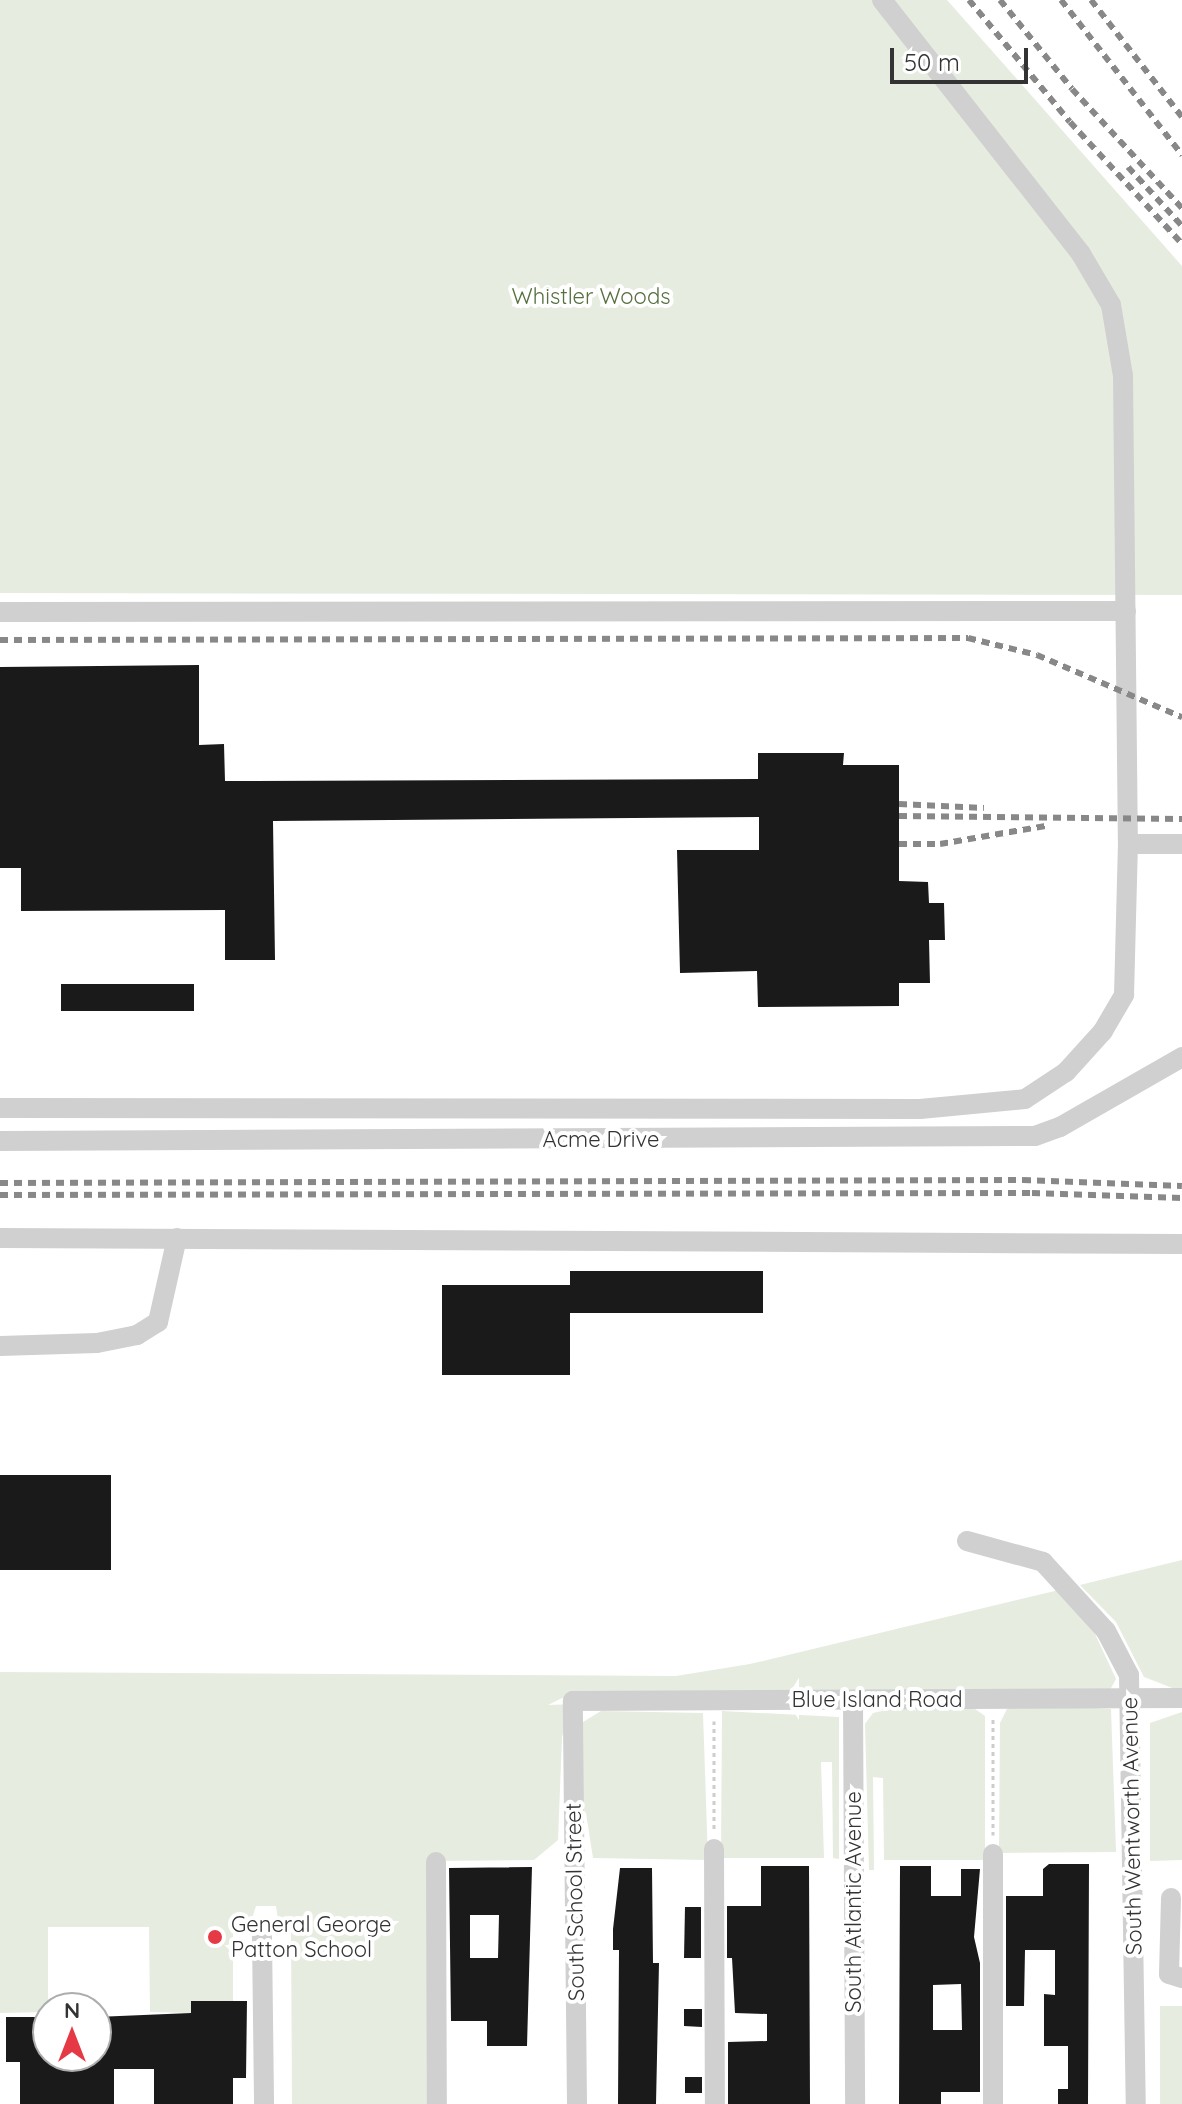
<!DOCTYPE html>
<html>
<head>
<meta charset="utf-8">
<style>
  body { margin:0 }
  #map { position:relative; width:1182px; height:2104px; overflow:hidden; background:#fff; font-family:Quicksand,sans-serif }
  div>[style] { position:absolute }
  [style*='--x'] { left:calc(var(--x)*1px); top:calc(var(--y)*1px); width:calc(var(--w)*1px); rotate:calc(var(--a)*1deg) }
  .green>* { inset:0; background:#e6ecdf }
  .building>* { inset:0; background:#1a1a1a }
  .path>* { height:3px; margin-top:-1.5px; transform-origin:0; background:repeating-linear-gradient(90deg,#cdcdcd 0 4px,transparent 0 8px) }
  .minor>* { height:20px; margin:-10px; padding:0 10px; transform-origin:10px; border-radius:10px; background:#d0d0d0 }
  .rail>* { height:6px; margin-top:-3px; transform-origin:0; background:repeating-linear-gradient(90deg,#888 0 8px,transparent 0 14px) }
  .dots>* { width:22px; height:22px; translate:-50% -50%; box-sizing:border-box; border:4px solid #fff; border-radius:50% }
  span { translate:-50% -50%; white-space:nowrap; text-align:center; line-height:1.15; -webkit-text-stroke:8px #fff; paint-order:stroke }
  .park-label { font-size:22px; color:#56703f }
  .street-label { font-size:22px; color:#333 }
  .poi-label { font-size:22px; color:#333 }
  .left { translate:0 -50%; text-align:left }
  .north { position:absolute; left:32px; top:1992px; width:80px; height:80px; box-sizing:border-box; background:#fff; border:2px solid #adadad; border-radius:50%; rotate:0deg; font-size:22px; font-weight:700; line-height:32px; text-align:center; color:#333 }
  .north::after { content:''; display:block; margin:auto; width:28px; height:36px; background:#e63946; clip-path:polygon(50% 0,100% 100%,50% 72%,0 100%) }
  .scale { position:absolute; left:890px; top:48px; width:138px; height:36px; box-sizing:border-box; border:4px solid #333; border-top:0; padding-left:10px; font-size:24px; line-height:28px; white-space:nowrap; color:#333; -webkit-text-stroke:6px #fff; paint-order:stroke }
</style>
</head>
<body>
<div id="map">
  <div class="green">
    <i style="clip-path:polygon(0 0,947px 0,1182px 266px,1182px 595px,0 593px)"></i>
    <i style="clip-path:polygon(1182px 1560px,1182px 1689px,1175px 1689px,1144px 1677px,1116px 1622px,1080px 1585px)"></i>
    <i style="clip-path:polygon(1059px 1590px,1095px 1634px,1116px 1679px,1110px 1690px,591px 1694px,562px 1698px,548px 1705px,580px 1704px,569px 1713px,562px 1737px,558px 1840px,534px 1860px,430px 1861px,431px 2104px,292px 2104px,291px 1925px,278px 1920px,276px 1906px,256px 1906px,251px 1922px,233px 1925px,233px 2001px,192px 2001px,191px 2013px,150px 2012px,149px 1927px,48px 1927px,48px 2012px,0 2013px,0 1672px,676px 1676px,750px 1664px)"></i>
    <i style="clip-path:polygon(1024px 1704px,1111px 1709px,1116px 1852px,999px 1853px,1000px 1723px,1007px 1709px)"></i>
    <i style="clip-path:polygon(896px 1708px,975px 1709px,985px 1716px,985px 1860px,884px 1860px,883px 1778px,873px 1777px,874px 1870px,869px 1870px,865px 1724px,873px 1713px)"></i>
    <i style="clip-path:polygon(601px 1711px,703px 1713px,708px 1860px,593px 1858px,586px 1813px,578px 1804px,580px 1742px,583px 1722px)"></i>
    <i style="clip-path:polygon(722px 1711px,839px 1717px,839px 1859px,833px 1858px,832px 1762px,821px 1762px,824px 1858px,721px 1858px)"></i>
    <i style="clip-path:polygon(1182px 1712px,1182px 1860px,1150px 1861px,1150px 1723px)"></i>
    <i style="clip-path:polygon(1160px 2006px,1182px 2006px,1182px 2104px,1160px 2104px)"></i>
  </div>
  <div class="building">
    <i style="clip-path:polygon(199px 665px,199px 745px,224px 744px,225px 781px,758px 779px,758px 753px,844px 753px,843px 765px,899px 765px,899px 881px,928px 882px,929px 903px,944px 903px,945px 940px,929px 940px,930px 983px,899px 983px,899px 1006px,758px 1007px,757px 971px,680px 973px,677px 850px,759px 850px,759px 817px,273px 821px,275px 960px,225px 960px,225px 910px,21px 911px,21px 868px,0 868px,0 667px)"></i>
    <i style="clip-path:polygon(61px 984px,194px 984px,194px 1011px,61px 1011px)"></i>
    <i style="clip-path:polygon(570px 1271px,763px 1271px,763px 1313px,570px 1313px,570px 1375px,442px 1375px,442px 1285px,570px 1285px)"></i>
    <i style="clip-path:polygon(0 1475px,111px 1475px,111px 1570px,0 1570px)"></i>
    <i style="clip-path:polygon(1049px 1864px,1089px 1864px,1088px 2104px,1058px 2104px,1058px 2089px,1068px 2089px,1068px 2046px,1044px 2046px,1044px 1994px,1055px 1995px,1055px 1950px,1025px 1950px,1024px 2006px,1006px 2006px,1006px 1896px,1043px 1896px,1043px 1869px)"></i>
    <i style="clip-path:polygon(761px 1866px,809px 1866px,810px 2104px,728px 2104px,728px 2042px,767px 2041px,767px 2014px,735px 2013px,732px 1958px,727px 1958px,727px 1906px,761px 1906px)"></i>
    <i style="clip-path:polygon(evenodd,900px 1866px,931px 1866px,931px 1896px,961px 1896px,961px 1869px,980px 1869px,974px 1937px,980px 1963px,980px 2092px,941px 2092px,941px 2104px,899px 2104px,900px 1866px,961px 1984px,962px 2030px,933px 2030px,933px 1985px,961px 1984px)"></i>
    <i style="clip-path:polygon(evenodd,532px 1867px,527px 2046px,487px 2046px,487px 2021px,451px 2021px,449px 1868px,532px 1867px,470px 1915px,499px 1915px,498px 1958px,470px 1958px,470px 1915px)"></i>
    <i style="clip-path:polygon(620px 1868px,652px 1868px,653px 1963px,659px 1963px,656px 2104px,618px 2104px,619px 1950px,613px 1950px,613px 1929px)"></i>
    <i style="clip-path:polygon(685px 1907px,701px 1907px,701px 1958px,684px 1958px)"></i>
    <i style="clip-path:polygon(191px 2001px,247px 2001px,246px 2078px,233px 2078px,233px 2104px,154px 2104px,154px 2069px,114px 2069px,114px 2104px,20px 2104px,20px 2062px,6px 2062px,6px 2017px,48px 2017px,48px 2056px,96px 2056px,96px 2017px,191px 2013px)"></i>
    <i style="clip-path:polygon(684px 2009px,702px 2009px,702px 2027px,684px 2026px)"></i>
    <i style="clip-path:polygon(685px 2077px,702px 2077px,702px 2093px,685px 2093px)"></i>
  </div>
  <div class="path">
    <i style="--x:714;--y:1721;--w:108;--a:90"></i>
    <i style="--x:993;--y:1835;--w:117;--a:-90"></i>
  </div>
  <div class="minor">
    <i style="--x:882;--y:0;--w:323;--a:51.9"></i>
    <i style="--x:1081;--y:254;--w:59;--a:59.5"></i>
    <i style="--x:1111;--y:305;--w:72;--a:80.4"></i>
    <i style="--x:1123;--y:376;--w:468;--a:89.4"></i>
    <i style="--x:0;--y:612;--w:1126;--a:-0.05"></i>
    <i style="--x:0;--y:1108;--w:920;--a:0.06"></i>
    <i style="--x:920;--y:1109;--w:105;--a:-5.4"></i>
    <i style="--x:1025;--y:1099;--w:49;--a:-33.4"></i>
    <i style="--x:1066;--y:1072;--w:55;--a:-47.9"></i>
    <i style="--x:1103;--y:1031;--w:42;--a:-59.7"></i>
    <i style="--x:1124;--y:995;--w:151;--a:-88.5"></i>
    <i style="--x:1128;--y:844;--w:54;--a:0"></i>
    <i style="--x:0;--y:1141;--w:1035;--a:-0.28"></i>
    <i style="--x:1035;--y:1136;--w:27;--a:-20"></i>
    <i style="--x:1060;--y:1127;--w:141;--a:-29.8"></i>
    <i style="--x:0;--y:1238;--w:1182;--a:0.29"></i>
    <i style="--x:0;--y:1346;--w:97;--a:-1.8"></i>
    <i style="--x:97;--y:1343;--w:41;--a:-11.3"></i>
    <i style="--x:137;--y:1335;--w:25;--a:-32"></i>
    <i style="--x:158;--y:1322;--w:86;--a:-77.3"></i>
    <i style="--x:967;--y:1541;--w:79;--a:15.4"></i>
    <i style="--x:1043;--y:1562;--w:93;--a:47.6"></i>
    <i style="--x:1106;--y:1631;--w:50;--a:62.4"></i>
    <i style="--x:1129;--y:1675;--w:429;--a:89.1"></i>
    <i style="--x:853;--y:1700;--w:404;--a:89.7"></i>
    <i style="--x:714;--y:1849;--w:255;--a:89.8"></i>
    <i style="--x:993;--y:1854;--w:250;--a:90"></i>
    <i style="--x:436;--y:1862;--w:242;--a:89.8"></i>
    <i style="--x:1171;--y:1898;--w:76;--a:91.5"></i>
    <i style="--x:1169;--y:1974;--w:14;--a:17"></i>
    <i style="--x:262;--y:1937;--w:167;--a:89.3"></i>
    <i style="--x:577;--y:2104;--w:403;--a:-90.6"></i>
    <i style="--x:573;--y:1701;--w:609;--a:-0.28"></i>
  </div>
  <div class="rail">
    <i style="--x:969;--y:0;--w:158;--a:50.4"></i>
    <i style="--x:1070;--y:122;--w:166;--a:47.4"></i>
    <i style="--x:1000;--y:0;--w:114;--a:51"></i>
    <i style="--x:1072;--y:89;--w:162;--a:47.3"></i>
    <i style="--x:1061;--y:0;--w:197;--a:52"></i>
    <i style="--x:1091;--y:0;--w:148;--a:52.1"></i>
    <i style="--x:1128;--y:167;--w:80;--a:47.5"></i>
    <i style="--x:0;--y:640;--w:968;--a:-0.12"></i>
    <i style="--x:968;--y:638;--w:71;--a:13.8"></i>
    <i style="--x:1037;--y:655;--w:158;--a:23.2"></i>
    <i style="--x:899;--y:804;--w:85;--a:2.7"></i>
    <i style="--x:899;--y:816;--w:283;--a:0.6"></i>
    <i style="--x:899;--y:844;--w:41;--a:0"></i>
    <i style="--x:940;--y:844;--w:107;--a:-9.7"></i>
    <i style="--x:0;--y:1183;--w:1023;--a:-0.17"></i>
    <i style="--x:1023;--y:1180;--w:159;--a:2.2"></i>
    <i style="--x:0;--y:1195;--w:1032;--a:-0.11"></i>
    <i style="--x:1032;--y:1193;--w:150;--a:1.9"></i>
  </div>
  <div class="dots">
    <i style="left:215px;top:1937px;background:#e63946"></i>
  </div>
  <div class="park-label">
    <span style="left:591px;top:297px">Whistler Woods</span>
  </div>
  <div class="street-label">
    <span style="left:601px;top:1140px">Acme Drive</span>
    <span style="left:877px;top:1700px">Blue Island Road</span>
    <span style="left:1132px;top:1826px;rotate:-91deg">South Wentworth Avenue</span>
    <span style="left:575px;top:1902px;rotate:-91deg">South School Street</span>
    <span style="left:854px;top:1902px;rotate:-90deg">South Atlantic Avenue</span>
  </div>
  <div class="poi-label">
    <span class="left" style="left:231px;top:1937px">General George<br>Patton School</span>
  </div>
  <div class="north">N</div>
  <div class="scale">50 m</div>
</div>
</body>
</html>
